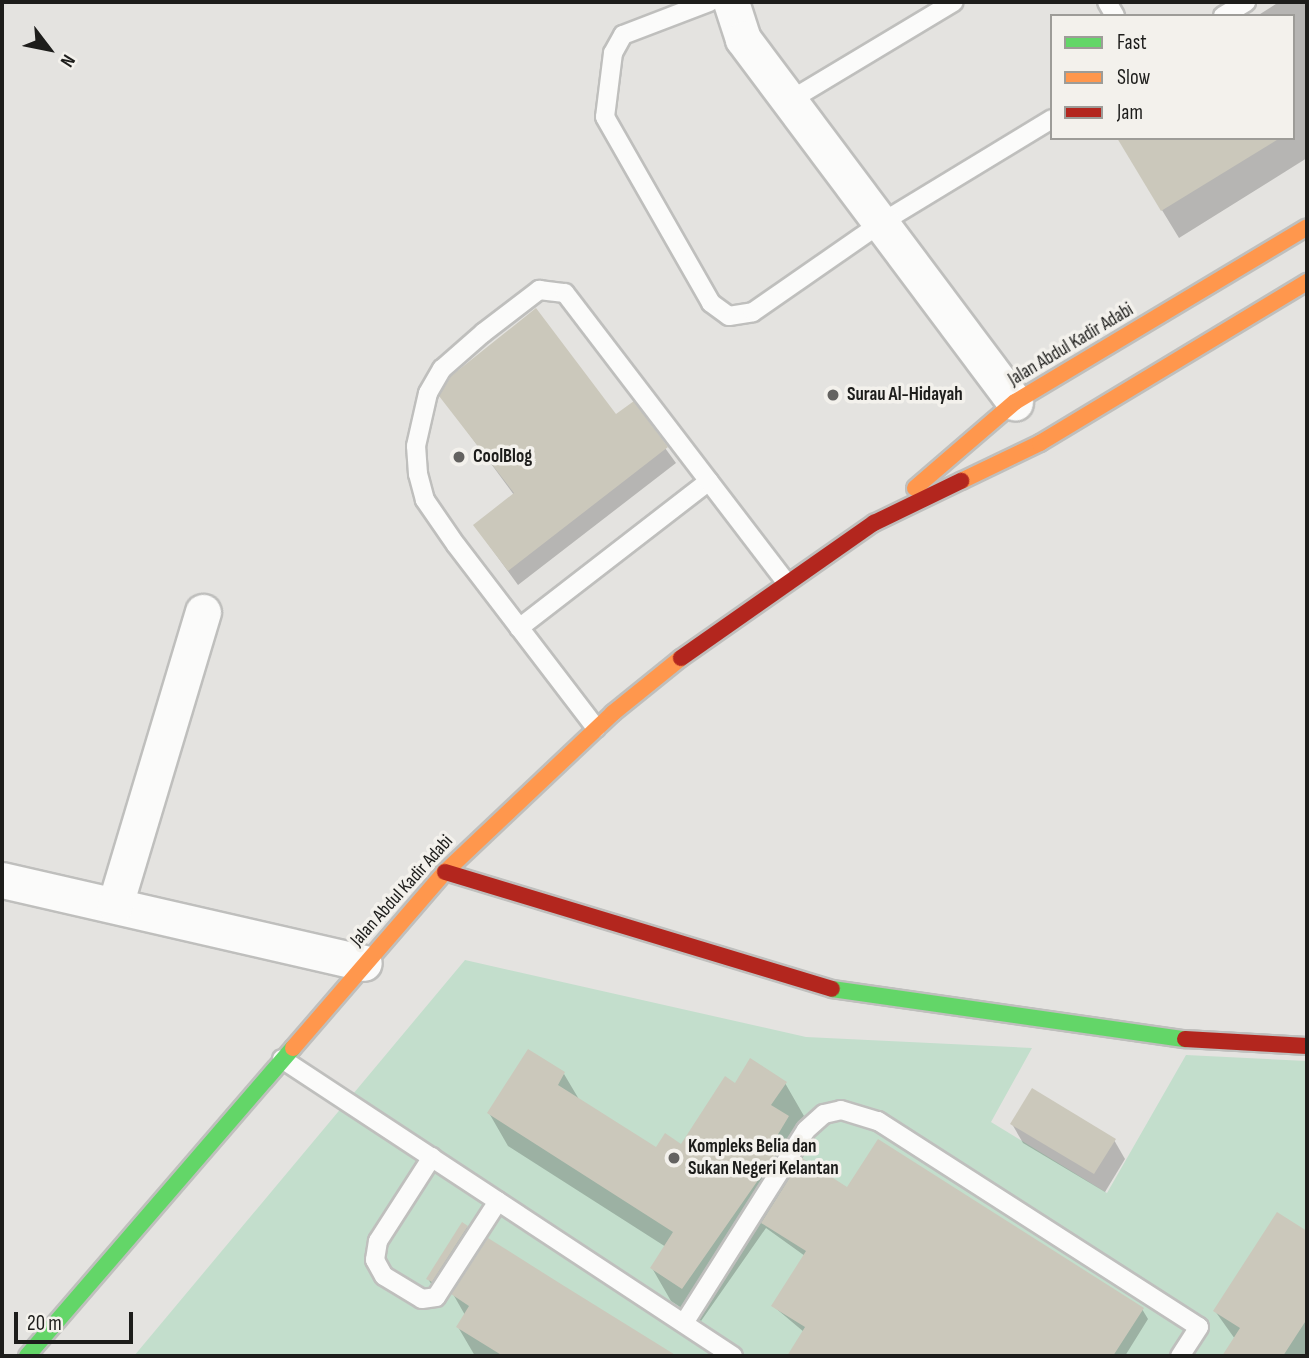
<!DOCTYPE html>
<html>
<head>
<meta charset="utf-8">
<style>
  body { margin:0 }
  #map { position:relative; width:1309px; height:1358px; overflow:hidden; background:#e4e3e0; font-family:"Sofia Sans Condensed",sans-serif }
  div>[style] { position:absolute }
  [style*='--x'] { left:calc(var(--x)*1px); top:calc(var(--y)*1px); width:calc(var(--w)*1px); rotate:calc(var(--a)*1deg) }
  .green>* { inset:0; background:#c3decc }
  .shadow>* { inset:0; background:#0003 }
  .building>* { inset:0; background:#cbc8bb }
  .roads { filter:drop-shadow(2px 0 #bfbfbd) drop-shadow(-2px 0 #bfbfbd) drop-shadow(0 2px #bfbfbd) drop-shadow(0 -2px #bfbfbd) }
  .lane>* { height:18px; margin:-9px; padding:0 9px; transform-origin:9px; border-radius:9px; background:#fbfbfa }
  .street>* { height:35px; margin:-17.5px; padding:0 17.5px; transform-origin:17.5px; border-radius:17.5px; background:#fbfbfa }
  .fast>* { height:16px; margin:-8px; padding:0 8px; transform-origin:8px; border-radius:8px; background:#63d668 }
  .slow>* { height:16px; margin:-8px; padding:0 8px; transform-origin:8px; border-radius:8px; background:#ff974d }
  .jam>* { height:16px; margin:-8px; padding:0 8px; transform-origin:8px; border-radius:8px; background:#b3261e }
  .dots>* { width:19px; height:19px; translate:-50% -50%; box-sizing:border-box; border:4px solid #f3f1ec; border-radius:50% }
  span { translate:-50% -50%; white-space:nowrap; text-align:center; line-height:1.15; -webkit-text-stroke:7px #f3f1ec; paint-order:stroke }
  .street-label { font-size:19px; color:#1d1d1b }
  .poi-label { font-size:19px; color:#1d1d1b; font-weight:700 }
  .left { translate:0 -50%; text-align:left }
  .frame { position:absolute; inset:0; border:4px solid #1d1d1b; pointer-events:none }
  .legend { position:absolute; left:1050px; top:14px; width:245px; height:126px; box-sizing:border-box; background:#f3f1ec; border:2px solid #9d9c98; margin:0; padding:9px 12px; list-style:none; font-size:21px; color:#1d1d1b }
  .legend li { display:flex; align-items:center; gap:14px; height:35px }
  .legend b { width:35px; border:2px solid #9d9c98 }
  .north { position:absolute; left:14px; top:14px; width:70px; height:70px; -webkit-text-stroke:5px #f3f1ec; paint-order:stroke; rotate:122deg; font-size:19px; font-weight:700; line-height:28px; text-align:center; color:#1d1d1b }
  .north::after { content:''; display:block; margin:auto; width:24px; height:32px; background:#1d1d1b; clip-path:polygon(50% 0,100% 100%,50% 72%,0 100%) }
  .scale { position:absolute; left:14px; top:1312px; width:119px; height:32px; box-sizing:border-box; border:4px solid #1d1d1b; border-top:0; padding-left:9px; font-size:21px; line-height:24px; white-space:nowrap; color:#1d1d1b; -webkit-text-stroke:5px #f3f1ec; paint-order:stroke }
</style>
</head>
<body>
<div id="map">
  <div class="green">
    <i style="clip-path:polygon(465px 960px,806px 1037px,1032px 1048px,991px 1122px,1107px 1193px,1186px 1055px,1307px 1061px,1307px 1356px,134px 1356px)"></i>
  </div>
  <div class="shadow">
    <i style="clip-path:polygon(1279px 2px,1307px 2px,1307px 158px,1179px 238px,1118px 138px,1293px 138px,1293px 16px,1257px 16px)"></i>
    <i style="clip-path:polygon(441px 396px,616px 417px,633px 404px,676px 463px,518px 585px,475px 526px,514px 495px)"></i>
    <i style="clip-path:polygon(564px 1074px,580px 1101px,657px 1149px,682px 1147px,736px 1085px,785px 1083px,804px 1116px,795px 1130px,807px 1151px,801px 1160px,848px 1189px,1142px 1309px,1148px 1319px,1125px 1356px,789px 1356px,804px 1332px,773px 1306px,805px 1256px,766px 1228px,701px 1321px,671px 1301px,652px 1268px,666px 1247px,508px 1146px,489px 1113px)"></i>
    <i style="clip-path:polygon(1012px 1124px,1114px 1140px,1125px 1159px,1105px 1192px,1023px 1143px)"></i>
    <i style="clip-path:polygon(1278px 1214px,1307px 1233px,1307px 1356px,1224px 1356px,1235px 1339px,1215px 1311px)"></i>
    <i style="clip-path:polygon(467px 1227px,472px 1236px,434px 1288px,428px 1279px)"></i>
    <i style="clip-path:polygon(488px 1241px,673px 1356px,475px 1356px,458px 1327px,465px 1315px,453px 1294px)"></i>
  </div>
  <div class="building">
    <i style="clip-path:polygon(1117px 138px,1280px 138px,1161px 211px)"></i>
    <i style="clip-path:polygon(536px 308px,616px 414px,634px 401px,668px 447px,508px 571px,473px 525px,514px 493px,439px 396px,451px 376px)"></i>
    <i style="clip-path:polygon(528px 1049px,565px 1072px,558px 1085px,656px 1147px,665px 1133px,681px 1144px,725px 1076px,735px 1083px,750px 1058px,787px 1082px,771px 1105px,789px 1116px,774px 1141px,782px 1146px,682px 1289px,650px 1268px,673px 1232px,487px 1113px)"></i>
    <i style="clip-path:polygon(1032px 1088px,1116px 1139px,1094px 1174px,1010px 1124px)"></i>
    <i style="clip-path:polygon(878px 1139px,1144px 1308px,1113px 1356px,787px 1356px,805px 1327px,771px 1306px,806px 1251px,761px 1223px,802px 1158px,847px 1187px)"></i>
    <i style="clip-path:polygon(1277px 1212px,1307px 1231px,1307px 1319px,1283px 1356px,1222px 1356px,1240px 1328px,1213px 1311px)"></i>
    <i style="clip-path:polygon(462px 1222px,468px 1226px,432px 1282px,426px 1279px)"></i>
    <i style="clip-path:polygon(488px 1238px,561px 1284px,677px 1356px,503px 1356px,456px 1327px,469px 1306px,451px 1294px)"></i>
  </div>
  <div class="roads">
    <div class="lane">
      <i style="--x:709;--y:2;--w:92;--a:159"></i>
      <i style="--x:623;--y:35;--w:21;--a:119"></i>
      <i style="--x:613;--y:53;--w:64;--a:97.1"></i>
      <i style="--x:605;--y:117;--w:214;--a:60.3"></i>
      <i style="--x:711;--y:303;--w:22;--a:36"></i>
      <i style="--x:729;--y:316;--w:24;--a:-9"></i>
      <i style="--x:753;--y:312;--w:156;--a:-34.8"></i>
      <i style="--x:881;--y:223;--w:200;--a:-31.3"></i>
      <i style="--x:1107;--y:2;--w:16;--a:60"></i>
      <i style="--x:1223;--y:16;--w:27;--a:-31"></i>
      <i style="--x:789;--y:101;--w:192;--a:-31"></i>
      <i style="--x:519;--y:628;--w:240;--a:-37.7"></i>
      <i style="--x:596;--y:728;--w:230;--a:-127.4"></i>
      <i style="--x:456;--y:545;--w:55;--a:-124.6"></i>
      <i style="--x:425;--y:500;--w:27;--a:-105"></i>
      <i style="--x:418;--y:474;--w:28;--a:-94"></i>
      <i style="--x:416;--y:446;--w:54;--a:-77.2"></i>
      <i style="--x:428;--y:393;--w:28;--a:-60"></i>
      <i style="--x:442;--y:369;--w:55;--a:-41.3"></i>
      <i style="--x:483;--y:333;--w:71;--a:-37.5"></i>
      <i style="--x:539;--y:290;--w:26;--a:7"></i>
      <i style="--x:565;--y:293;--w:362;--a:52.6"></i>
      <i style="--x:282;--y:1059;--w:540;--a:33.37"></i>
      <i style="--x:432;--y:1157;--w:100;--a:122.7"></i>
      <i style="--x:378;--y:1241;--w:19;--a:99"></i>
      <i style="--x:375;--y:1260;--w:18;--a:61"></i>
      <i style="--x:384;--y:1276;--w:44;--a:31.2"></i>
      <i style="--x:422;--y:1299;--w:14;--a:-8"></i>
      <i style="--x:436;--y:1297;--w:114;--a:-57.1"></i>
      <i style="--x:684;--y:1323;--w:228;--a:-57.7"></i>
      <i style="--x:806;--y:1130;--w:24;--a:-42"></i>
      <i style="--x:824;--y:1114;--w:17;--a:-13"></i>
      <i style="--x:841;--y:1110;--w:39;--a:17"></i>
      <i style="--x:878;--y:1121;--w:381;--a:32.7"></i>
      <i style="--x:1199;--y:1327;--w:35;--a:123"></i>
    </div>
    <div class="street">
      <i style="--x:731;--y:2;--w:39;--a:72"></i>
      <i style="--x:743;--y:39;--w:454;--a:53.2"></i>
      <i style="--x:2;--y:880;--w:371;--a:12.9"></i>
      <i style="--x:115;--y:905;--w:306;--a:-73.3"></i>
    </div>
    <div class="fast">
      <i style="--x:832;--y:989;--w:357;--a:8.1"></i>
      <i style="--x:27;--y:1356;--w:407;--a:-49.2"></i>
    </div>
    <div class="slow">
      <i style="--x:961;--y:481;--w:88;--a:-25.7"></i>
      <i style="--x:1040;--y:443;--w:312;--a:-31.1"></i>
      <i style="--x:915;--y:488;--w:132;--a:-40.7"></i>
      <i style="--x:1015;--y:402;--w:340;--a:-30.9"></i>
      <i style="--x:293;--y:1048;--w:233;--a:-49.2"></i>
      <i style="--x:445;--y:872;--w:231;--a:-43.4"></i>
      <i style="--x:613;--y:713;--w:87;--a:-39"></i>
    </div>
    <div class="jam">
      <i style="--x:681;--y:658;--w:236;--a:-35"></i>
      <i style="--x:874;--y:523;--w:97;--a:-25.8"></i>
      <i style="--x:445;--y:872;--w:404;--a:16.8"></i>
      <i style="--x:1185;--y:1039;--w:122;--a:3.3"></i>
    </div>
  </div>
  <div class="dots">
    <i style="left:833px;top:395px;background:#636260"></i>
    <i style="left:459px;top:457px;background:#636260"></i>
    <i style="left:674px;top:1158px;background:#636260"></i>
  </div>
  <div class="street-label">
    <span style="left:1071px;top:345px;rotate:-31deg">Jalan Abdul Kadir Adabi</span>
    <span style="left:402px;top:891px;rotate:-48deg">Jalan Abdul Kadir Adabi</span>
  </div>
  <div class="poi-label">
    <span class="left" style="left:847px;top:395px">Surau Al-Hidayah</span>
    <span class="left" style="left:473px;top:457px">CoolBlog</span>
    <span class="left" style="left:688px;top:1158px">Kompleks Belia dan<br>Sukan Negeri Kelantan</span>
  </div>
  <div class="frame"></div>
  <ul class="legend">
  <li><b style="height:9px;background:#63d668"></b>Fast</li>
  <li><b style="height:9px;background:#ff974d"></b>Slow</li>
  <li><b style="height:9px;background:#b3261e"></b>Jam</li>
  </ul>
  <div class="north">N</div>
  <div class="scale">20 m</div>
</div>
</body>
</html>
